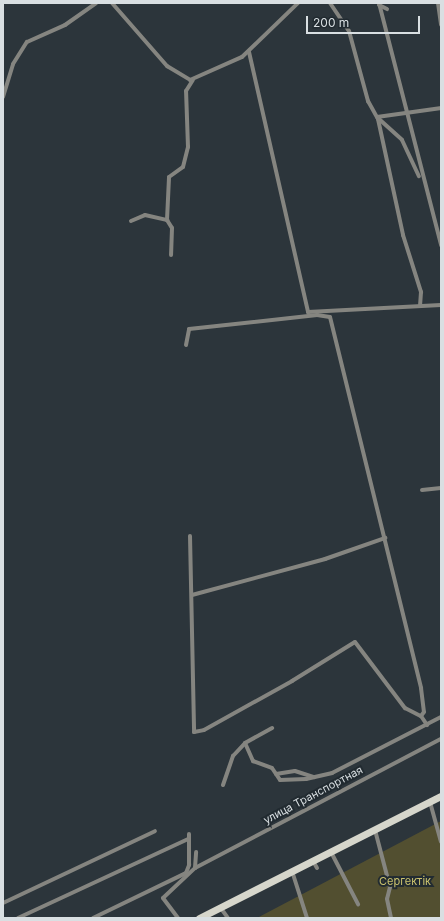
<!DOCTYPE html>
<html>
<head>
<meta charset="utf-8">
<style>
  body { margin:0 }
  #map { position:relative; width:444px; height:921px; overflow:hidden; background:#2c353b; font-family:Inter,sans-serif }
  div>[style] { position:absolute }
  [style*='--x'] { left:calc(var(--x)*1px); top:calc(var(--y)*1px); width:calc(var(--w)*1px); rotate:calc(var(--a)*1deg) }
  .green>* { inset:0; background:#524f30 }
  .minor>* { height:4px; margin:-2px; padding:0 2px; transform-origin:2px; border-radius:2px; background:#858580 }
  .primary>* { height:7px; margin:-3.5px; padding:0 3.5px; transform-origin:3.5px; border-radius:3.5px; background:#d6d6cb }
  span { translate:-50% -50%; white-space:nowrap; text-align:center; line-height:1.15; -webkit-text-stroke:4px #222b31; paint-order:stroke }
  .street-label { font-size:11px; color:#d9dfe2 }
  .park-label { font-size:11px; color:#cac26d }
  .frame { position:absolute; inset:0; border:4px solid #d9dfe2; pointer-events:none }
  .scale { position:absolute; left:306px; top:16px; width:114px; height:18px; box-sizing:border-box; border:2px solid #d9dfe2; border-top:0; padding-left:5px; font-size:12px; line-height:14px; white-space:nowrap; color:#d9dfe2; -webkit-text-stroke:3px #222b31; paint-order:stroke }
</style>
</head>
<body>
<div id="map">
  <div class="green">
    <i style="clip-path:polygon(441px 821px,441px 918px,257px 918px)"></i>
  </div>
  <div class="minor">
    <i style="--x:112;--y:3;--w:84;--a:48.9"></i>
    <i style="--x:167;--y:66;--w:27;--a:31"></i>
    <i style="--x:190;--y:80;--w:57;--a:-23.9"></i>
    <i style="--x:242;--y:57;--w:78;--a:-44"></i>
    <i style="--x:330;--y:3;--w:34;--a:56"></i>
    <i style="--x:349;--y:31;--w:73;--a:74.8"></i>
    <i style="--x:368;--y:101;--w:21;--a:61"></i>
    <i style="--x:378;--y:119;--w:119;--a:77.8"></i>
    <i style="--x:403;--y:235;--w:60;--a:72.5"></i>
    <i style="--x:421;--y:292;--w:14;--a:94"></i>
    <i style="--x:379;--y:3;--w:250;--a:75.6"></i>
    <i style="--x:438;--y:3;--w:22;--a:82"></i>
    <i style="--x:379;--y:5;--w:9;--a:27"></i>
    <i style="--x:249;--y:52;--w:267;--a:77.2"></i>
    <i style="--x:308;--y:312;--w:133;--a:-3"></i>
    <i style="--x:3;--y:97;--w:34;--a:-73"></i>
    <i style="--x:13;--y:64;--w:26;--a:-58"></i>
    <i style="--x:27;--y:42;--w:42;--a:-24.1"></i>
    <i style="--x:65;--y:25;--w:38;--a:-35"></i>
    <i style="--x:377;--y:117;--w:65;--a:-8"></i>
    <i style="--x:379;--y:119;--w:31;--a:42"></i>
    <i style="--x:402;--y:140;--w:40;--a:65"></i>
    <i style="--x:167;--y:220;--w:43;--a:-87.3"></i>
    <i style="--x:169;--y:177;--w:17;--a:-36"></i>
    <i style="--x:183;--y:167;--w:21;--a:-76"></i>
    <i style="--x:188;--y:147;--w:56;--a:-92"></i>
    <i style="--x:186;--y:91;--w:13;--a:-58"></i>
    <i style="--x:131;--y:221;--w:15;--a:-23"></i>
    <i style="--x:145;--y:215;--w:23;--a:13"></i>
    <i style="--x:167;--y:220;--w:9;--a:58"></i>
    <i style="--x:172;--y:228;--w:27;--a:92"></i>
    <i style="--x:186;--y:345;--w:16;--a:-79"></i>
    <i style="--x:189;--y:329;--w:129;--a:-6.2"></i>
    <i style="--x:317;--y:315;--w:13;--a:9"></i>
    <i style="--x:330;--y:317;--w:382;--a:76.2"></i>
    <i style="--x:421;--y:688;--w:24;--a:83"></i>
    <i style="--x:424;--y:712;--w:5;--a:127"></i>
    <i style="--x:422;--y:490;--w:19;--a:-6"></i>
    <i style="--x:190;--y:536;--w:196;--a:88.8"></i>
    <i style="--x:194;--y:732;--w:10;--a:-11"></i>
    <i style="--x:204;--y:730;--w:101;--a:-29.1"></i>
    <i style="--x:292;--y:681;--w:74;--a:-31.8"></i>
    <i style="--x:355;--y:642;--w:83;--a:52.9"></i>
    <i style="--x:405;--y:708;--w:18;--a:27"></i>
    <i style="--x:421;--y:716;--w:11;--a:56"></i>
    <i style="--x:192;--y:595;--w:138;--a:-15.1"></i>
    <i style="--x:325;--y:559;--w:64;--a:-19.3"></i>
    <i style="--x:245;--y:743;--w:31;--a:-29"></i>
    <i style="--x:276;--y:774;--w:19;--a:-9"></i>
    <i style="--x:295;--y:771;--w:20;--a:18"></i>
    <i style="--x:223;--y:785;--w:31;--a:-71"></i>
    <i style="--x:233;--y:756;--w:18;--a:-47"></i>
    <i style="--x:245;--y:743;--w:20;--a:66"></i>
    <i style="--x:253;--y:761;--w:20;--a:20"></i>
    <i style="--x:272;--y:768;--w:14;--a:56"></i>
    <i style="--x:280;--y:780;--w:26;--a:-2"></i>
    <i style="--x:306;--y:779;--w:27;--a:-13"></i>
    <i style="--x:332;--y:773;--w:123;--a:-27.2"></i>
    <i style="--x:430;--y:802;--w:41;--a:74.6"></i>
    <i style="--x:375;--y:830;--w:59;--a:75.3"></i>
    <i style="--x:390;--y:887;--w:12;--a:104"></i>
    <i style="--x:387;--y:899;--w:19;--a:78"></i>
    <i style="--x:331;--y:852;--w:59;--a:62.6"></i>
    <i style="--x:313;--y:861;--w:8;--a:60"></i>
    <i style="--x:195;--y:868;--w:16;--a:-86"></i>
    <i style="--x:292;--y:871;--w:49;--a:72.3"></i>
    <i style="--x:3;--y:903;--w:168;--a:-25.3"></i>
    <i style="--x:220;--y:907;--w:14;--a:54"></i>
    <i style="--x:18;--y:918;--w:187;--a:-24.9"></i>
    <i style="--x:93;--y:918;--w:103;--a:-25.8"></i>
    <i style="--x:186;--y:873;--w:9;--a:-69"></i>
    <i style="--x:189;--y:865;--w:31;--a:-90"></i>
    <i style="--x:178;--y:918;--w:25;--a:-127"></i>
    <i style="--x:163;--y:898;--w:44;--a:-43.2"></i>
    <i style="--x:195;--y:868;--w:278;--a:-27.7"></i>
  </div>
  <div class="primary">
    <i style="--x:199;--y:918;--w:271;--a:-26.8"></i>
  </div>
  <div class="street-label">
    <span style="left:313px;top:795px;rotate:-28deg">улица Транспортная</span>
  </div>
  <div class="park-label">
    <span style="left:405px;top:881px">Сергектік</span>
  </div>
  <div class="frame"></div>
  <div class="scale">200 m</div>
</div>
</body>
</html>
